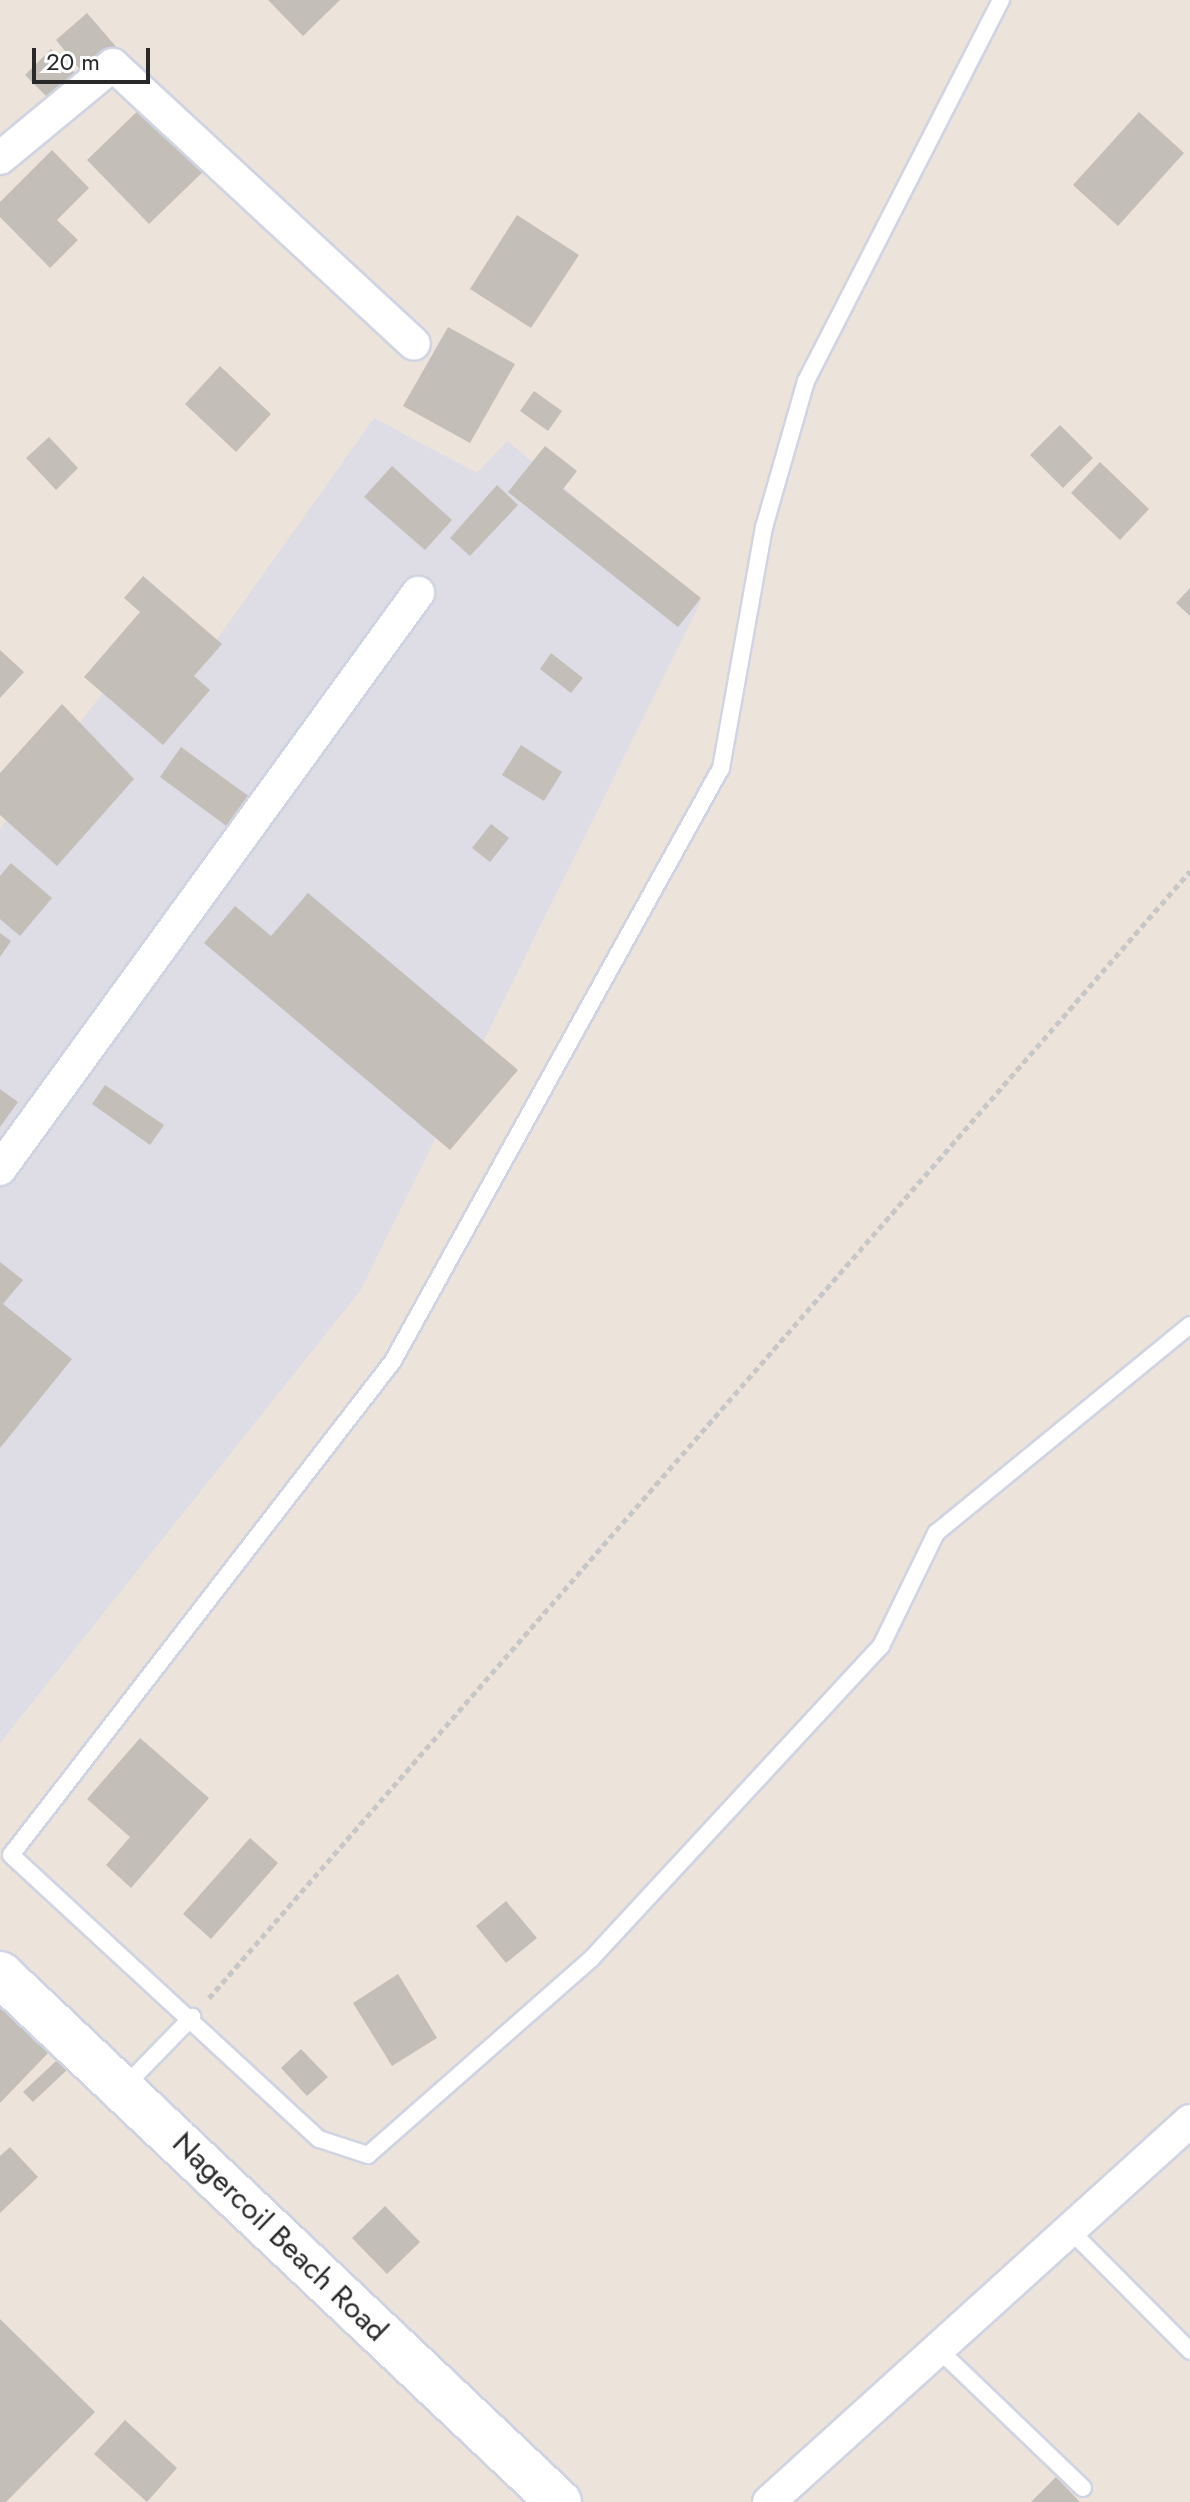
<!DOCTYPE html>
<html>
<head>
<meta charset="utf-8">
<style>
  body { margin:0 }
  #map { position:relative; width:1190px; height:2502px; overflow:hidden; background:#ece4db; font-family:Jost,sans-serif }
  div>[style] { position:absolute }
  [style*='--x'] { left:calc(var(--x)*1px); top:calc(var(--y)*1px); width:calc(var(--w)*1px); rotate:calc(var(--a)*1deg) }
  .industrial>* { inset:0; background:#dedce4 }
  .building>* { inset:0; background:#c4beb8 }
  .path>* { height:5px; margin-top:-2.5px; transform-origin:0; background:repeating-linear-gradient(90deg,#c7c7c7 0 6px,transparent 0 10px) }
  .roads { filter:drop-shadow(2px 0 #d0d4e2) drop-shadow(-2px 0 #d0d4e2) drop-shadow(0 2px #d0d4e2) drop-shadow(0 -2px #d0d4e2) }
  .service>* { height:16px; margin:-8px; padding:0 8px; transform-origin:8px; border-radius:8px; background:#fff }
  .minor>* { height:32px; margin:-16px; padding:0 16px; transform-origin:16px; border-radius:16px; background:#fff }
  .secondary>* { height:44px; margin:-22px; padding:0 22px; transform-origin:22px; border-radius:22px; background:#fff }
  span { translate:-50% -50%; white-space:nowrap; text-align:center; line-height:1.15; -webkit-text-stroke:7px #fff; paint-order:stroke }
  .street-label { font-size:30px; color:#292929 }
  .scale { position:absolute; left:32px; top:48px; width:118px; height:36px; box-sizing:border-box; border:4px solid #292929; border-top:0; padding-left:10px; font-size:24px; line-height:28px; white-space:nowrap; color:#292929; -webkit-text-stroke:6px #fff; paint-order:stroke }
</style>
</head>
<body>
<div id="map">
  <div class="industrial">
    <i style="clip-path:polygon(374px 418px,477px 473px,507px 441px,701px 601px,360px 1291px,0 1743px,0 829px,162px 614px,208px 652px)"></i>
  </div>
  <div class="building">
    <i style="clip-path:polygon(268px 0,340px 0,303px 36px)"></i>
    <i style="clip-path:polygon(87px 13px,118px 49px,86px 77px,56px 40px)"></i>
    <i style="clip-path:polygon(51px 49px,79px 77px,53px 103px,25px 75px)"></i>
    <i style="clip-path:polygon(148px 101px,210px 165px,149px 224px,87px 160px)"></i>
    <i style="clip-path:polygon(1139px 112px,1184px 153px,1118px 226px,1073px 185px)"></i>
    <i style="clip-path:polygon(52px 150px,89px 188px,57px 220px,78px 240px,50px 268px,0 217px,0 202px)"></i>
    <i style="clip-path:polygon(517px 215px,579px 255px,531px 328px,470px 289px)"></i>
    <i style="clip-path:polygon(448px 327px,515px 364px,470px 443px,403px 406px)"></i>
    <i style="clip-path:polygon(220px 366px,271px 414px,236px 452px,185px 404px)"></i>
    <i style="clip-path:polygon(534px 391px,562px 411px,548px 431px,520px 411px)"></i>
    <i style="clip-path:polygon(1060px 425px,1093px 458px,1063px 488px,1030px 455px)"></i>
    <i style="clip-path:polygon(49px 437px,78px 468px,56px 490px,26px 458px)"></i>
    <i style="clip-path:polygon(545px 446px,577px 471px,563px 489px,701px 598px,678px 627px,508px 492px)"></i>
    <i style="clip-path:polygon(1100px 462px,1149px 509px,1120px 540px,1071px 493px)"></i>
    <i style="clip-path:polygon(392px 466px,452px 520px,425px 550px,364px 497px)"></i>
    <i style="clip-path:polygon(497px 485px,518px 505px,470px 556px,450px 538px)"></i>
    <i style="clip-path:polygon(143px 576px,222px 644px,194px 676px,210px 690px,163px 745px,84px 677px,140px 612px,124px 598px)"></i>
    <i style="clip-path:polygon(1190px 588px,1190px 616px,1176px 603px)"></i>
    <i style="clip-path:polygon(0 650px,24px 672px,0 698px)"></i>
    <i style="clip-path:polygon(551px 653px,583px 678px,571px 693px,540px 669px)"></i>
    <i style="clip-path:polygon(62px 704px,134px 779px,57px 866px,0 815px,0 773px)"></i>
    <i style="clip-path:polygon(521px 745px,562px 772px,544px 801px,502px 775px)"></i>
    <i style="clip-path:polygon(181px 747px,254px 800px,232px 830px,160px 777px)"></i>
    <i style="clip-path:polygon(491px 824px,509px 838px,490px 862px,472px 848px)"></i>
    <i style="clip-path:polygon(11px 863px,52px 898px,20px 936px,0 919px,0 876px)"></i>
    <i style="clip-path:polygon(308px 893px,518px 1070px,450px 1150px,204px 943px,235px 906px,271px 936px)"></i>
    <i style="clip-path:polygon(0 933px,11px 941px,0 957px)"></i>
    <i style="clip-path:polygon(105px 1085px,164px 1125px,150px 1145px,92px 1104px)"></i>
    <i style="clip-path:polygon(0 1089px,18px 1102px,0 1127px)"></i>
    <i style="clip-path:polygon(0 1262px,23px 1280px,3px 1304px,72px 1359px,0 1448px)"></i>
    <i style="clip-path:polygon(140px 1738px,209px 1798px,131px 1888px,106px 1865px,130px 1837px,87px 1799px)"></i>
    <i style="clip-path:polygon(250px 1838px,278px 1863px,211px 1939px,183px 1914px)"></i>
    <i style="clip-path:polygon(506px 1901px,537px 1938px,506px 1963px,476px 1926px)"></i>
    <i style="clip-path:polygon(398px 1974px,437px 2038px,392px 2066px,353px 2003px)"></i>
    <i style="clip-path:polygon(0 1998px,52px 2049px,0 2103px)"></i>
    <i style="clip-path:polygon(301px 2049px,328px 2077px,307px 2096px,281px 2068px)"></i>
    <i style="clip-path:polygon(57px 2060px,67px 2070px,33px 2102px,23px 2092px)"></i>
    <i style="clip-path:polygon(10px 2147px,38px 2177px,0 2213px,0 2156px)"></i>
    <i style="clip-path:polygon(385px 2206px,420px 2242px,387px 2274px,352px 2238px)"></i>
    <i style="clip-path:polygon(0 2319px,95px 2412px,6px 2502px,0 2502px)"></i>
    <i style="clip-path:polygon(125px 2420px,177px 2468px,147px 2502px,94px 2454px)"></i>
    <i style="clip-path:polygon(1056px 2477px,1080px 2502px,1031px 2502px)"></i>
  </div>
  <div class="path">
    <i style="--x:209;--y:1998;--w:1494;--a:-48.96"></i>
  </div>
  <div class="roads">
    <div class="service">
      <i style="--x:1001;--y:0;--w:428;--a:117.1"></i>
      <i style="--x:806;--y:381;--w:152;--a:106"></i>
      <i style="--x:764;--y:527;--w:245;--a:100.1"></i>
      <i style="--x:721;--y:768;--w:678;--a:118.95"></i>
      <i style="--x:393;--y:1361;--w:624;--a:127.71"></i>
      <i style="--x:11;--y:1855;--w:419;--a:42.7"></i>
      <i style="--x:319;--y:2139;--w:52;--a:18.1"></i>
      <i style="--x:368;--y:2155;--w:298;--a:-41.3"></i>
      <i style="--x:592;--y:1958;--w:425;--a:-47.2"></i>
      <i style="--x:881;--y:1646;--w:126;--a:-64"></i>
      <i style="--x:936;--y:1533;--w:328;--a:-39.3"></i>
      <i style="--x:124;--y:2087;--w:98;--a:-45.8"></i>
      <i style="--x:1068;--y:2228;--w:173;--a:45.2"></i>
      <i style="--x:935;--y:2346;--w:205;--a:43.8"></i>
    </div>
    <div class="minor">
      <i style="--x:0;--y:158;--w:146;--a:-39.5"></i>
      <i style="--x:113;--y:65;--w:410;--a:42.8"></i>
      <i style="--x:0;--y:1169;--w:712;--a:-54.03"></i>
      <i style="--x:769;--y:2502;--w:568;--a:-42.14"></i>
    </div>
    <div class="secondary">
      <i style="--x:0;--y:1974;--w:769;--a:43.37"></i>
    </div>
  </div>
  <div class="street-label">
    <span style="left:280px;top:2237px;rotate:44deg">Nagercoil Beach Road</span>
  </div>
  <div class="scale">20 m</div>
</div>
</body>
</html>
